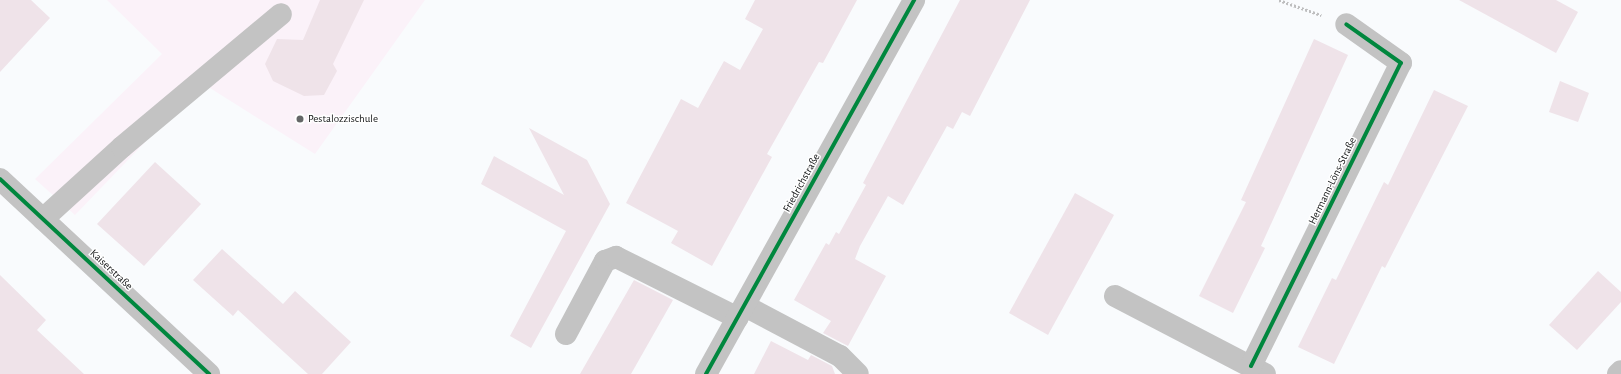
<!DOCTYPE html>
<html>
<head>
<meta charset="utf-8">
<style>
  body { margin:0 }
  #map { position:relative; width:1621px; height:374px; overflow:hidden; background:#f9fbfd; font-family:"Alegreya Sans",sans-serif }
  div>[style] { position:absolute }
  [style*='--x'] { left:calc(var(--x)*1px); top:calc(var(--y)*1px); width:calc(var(--w)*1px); rotate:calc(var(--a)*1deg) }
  .education>* { inset:0; background:#fbf2f9 }
  .building>* { inset:0; background:#efe3e9 }
  .path>* { height:2.5px; margin-top:-1.25px; transform-origin:0; background:repeating-linear-gradient(90deg,#bebebf 0 2px,transparent 0 4px) }
  .minor>* { height:22px; margin:-11px; padding:0 11px; transform-origin:11px; border-radius:11px; background:#c3c3c3 }
  .cycleway>* { height:4px; margin:-2px; padding:0 2px; transform-origin:2px; border-radius:2px; background:#00873e }
  .dots>* { width:11px; height:11px; translate:-50% -50%; box-sizing:border-box; border:2px solid #fff; border-radius:50% }
  span { translate:-50% -50%; white-space:nowrap; text-align:center; line-height:1.15; -webkit-text-stroke:3px #fff; paint-order:stroke }
  .poi-label { font-size:11px; color:#131516 }
  .left { translate:0 -50%; text-align:left }
  .street-label { font-size:11px; color:#131516 }
</style>
</head>
<body>
<div id="map">
  <div class="education">
    <i style="clip-path:polygon(107px 0,425px 0,315px 154px,202px 83px,75px 215px,35px 179px,162px 54px)"></i>
  </div>
  <div class="building">
    <i style="clip-path:polygon(0 0,31px 0,50px 18px,0 72px)"></i>
    <i style="clip-path:polygon(320px 0,364px 0,333px 64px,337px 71px,324px 95px,304px 96px,273px 81px,265px 64px,277px 39px,303px 40px)"></i>
    <i style="clip-path:polygon(755px 0,857px 0,823px 63px,819px 62px,767px 154px,772px 157px,712px 266px,671px 243px,678px 231px,626px 203px,681px 99px,698px 108px,724px 61px,740px 70px,763px 29px,745px 19px)"></i>
    <i style="clip-path:polygon(960px 0,1030px 0,970px 116px,962px 112px,953px 129px,947px 126px,903px 205px,888px 196px,860px 246px,855px 259px,886px 276px,848px 346px,823px 333px,831px 321px,794px 300px,826px 243px,829px 245px,836px 232px,839px 234px,866px 185px,863px 183px)"></i>
    <i style="clip-path:polygon(1459px 0,1556px 0,1578px 12px,1556px 53px)"></i>
    <i style="clip-path:polygon(1314px 39px,1348px 55px,1261px 246px,1265px 248px,1233px 313px,1199px 296px,1246px 202px,1241px 200px)"></i>
    <i style="clip-path:polygon(1560px 81px,1589px 93px,1578px 122px,1549px 112px)"></i>
    <i style="clip-path:polygon(1434px 90px,1468px 106px,1385px 268px,1382px 266px,1334px 364px,1298px 347px,1332px 278px,1336px 280px,1384px 182px,1388px 185px)"></i>
    <i style="clip-path:polygon(529px 128px,587px 160px,610px 204px,531px 348px,510px 336px,566px 231px,481px 184px,494px 156px,564px 195px)"></i>
    <i style="clip-path:polygon(155px 162px,201px 204px,144px 266px,97px 224px)"></i>
    <i style="clip-path:polygon(1075px 193px,1114px 215px,1048px 335px,1009px 313px)"></i>
    <i style="clip-path:polygon(222px 249px,283px 304px,295px 291px,351px 342px,322px 374px,308px 374px,238px 310px,233px 316px,193px 280px)"></i>
    <i style="clip-path:polygon(1598px 271px,1621px 292px,1621px 302px,1577px 350px,1549px 325px)"></i>
    <i style="clip-path:polygon(0 275px,46px 320px,37px 330px,84px 374px,0 374px)"></i>
    <i style="clip-path:polygon(634px 280px,673px 300px,631px 374px,580px 374px)"></i>
    <i style="clip-path:polygon(771px 341px,808px 360px,811px 355px,832px 366px,835px 374px,754px 374px)"></i>
  </div>
  <div class="path">
    <i style="--x:1279;--y:0;--w:45;--a:19.7"></i>
  </div>
  <div class="minor">
    <i style="--x:0;--y:179;--w:286;--a:43"></i>
    <i style="--x:43;--y:219;--w:107;--a:-42.3"></i>
    <i style="--x:122;--y:147;--w:207;--a:-39.9"></i>
    <i style="--x:1115;--y:296;--w:169;--a:27.5"></i>
    <i style="--x:745;--y:306;--w:107;--a:27.8"></i>
    <i style="--x:840;--y:356;--w:25;--a:45"></i>
    <i style="--x:566;--y:334;--w:83;--a:-61.9"></i>
    <i style="--x:605;--y:261;--w:12;--a:-20"></i>
    <i style="--x:616;--y:257;--w:136;--a:26.6"></i>
    <i style="--x:1251;--y:366;--w:338;--a:-63.7"></i>
    <i style="--x:1401;--y:63;--w:67;--a:-144.7"></i>
    <i style="--x:706;--y:374;--w:428;--a:-60.9"></i>
    <i style="--x:1618;--y:374;--w:4;--a:-45"></i>
  </div>
  <div class="cycleway">
    <i style="--x:0;--y:179;--w:286;--a:43"></i>
    <i style="--x:1251;--y:366;--w:338;--a:-63.7"></i>
    <i style="--x:1401;--y:63;--w:67;--a:-144.7"></i>
    <i style="--x:706;--y:374;--w:428;--a:-60.9"></i>
  </div>
  <div class="dots">
    <i style="left:300px;top:119px;background:#646667"></i>
  </div>
  <div class="poi-label">
    <span class="left" style="left:308px;top:119px">Pestalozzischule</span>
  </div>
  <div class="street-label">
    <span style="left:1333px;top:181px;rotate:-64deg">Hermann-Löns-Straße</span>
    <span style="left:802px;top:183px;rotate:-61deg">Friedrichstraße</span>
    <span style="left:111px;top:270px;rotate:43deg">Kaiserstraße</span>
  </div>
</div>
</body>
</html>
